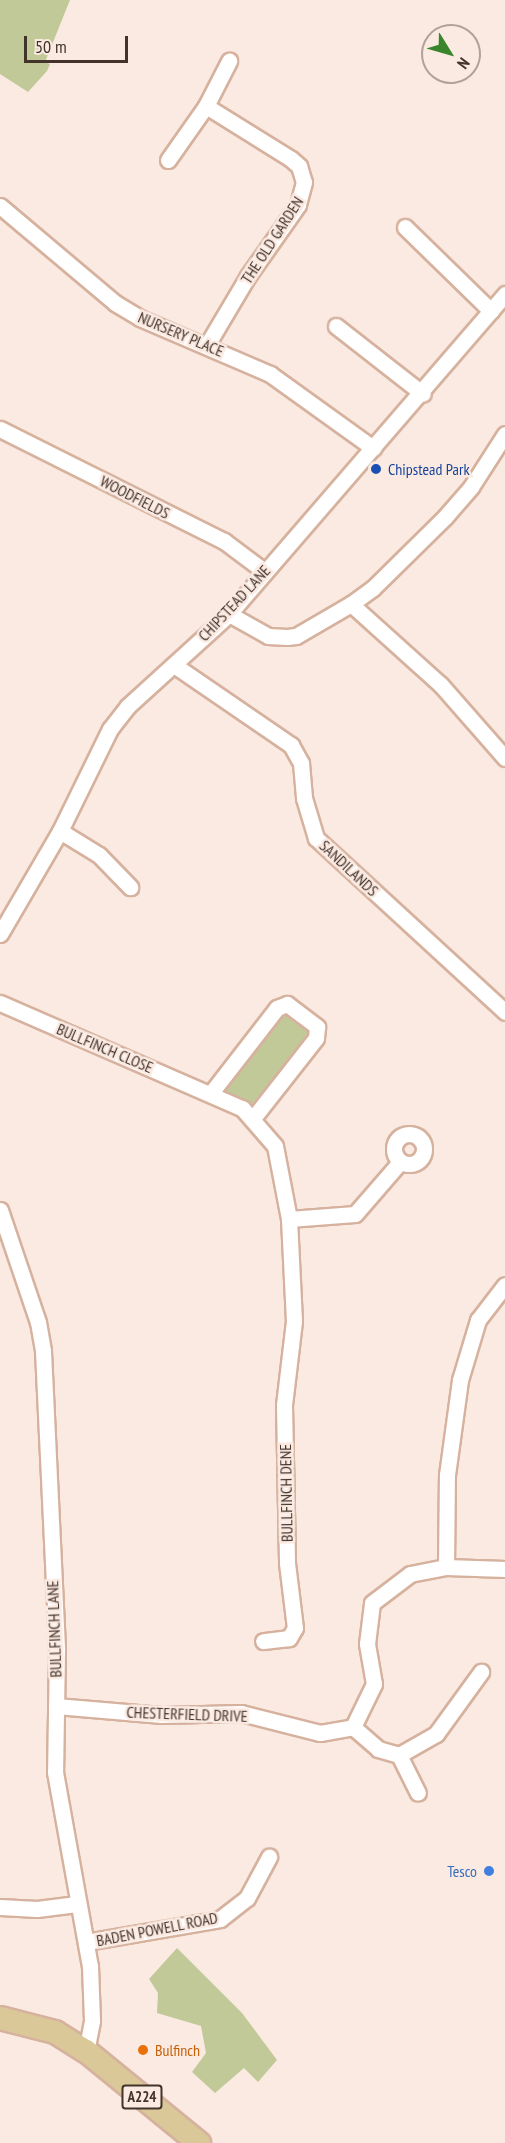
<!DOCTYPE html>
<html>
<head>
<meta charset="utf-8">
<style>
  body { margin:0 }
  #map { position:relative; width:505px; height:2143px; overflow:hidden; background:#faeae2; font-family:"PT Sans Narrow",sans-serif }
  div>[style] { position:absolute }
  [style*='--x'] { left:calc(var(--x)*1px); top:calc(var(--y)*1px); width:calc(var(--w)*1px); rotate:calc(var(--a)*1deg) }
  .green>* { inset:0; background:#c2c998 }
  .roads { filter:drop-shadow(2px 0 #d6b29e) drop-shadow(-2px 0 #d6b29e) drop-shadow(0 2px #d6b29e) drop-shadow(0 -2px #d6b29e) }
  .street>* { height:15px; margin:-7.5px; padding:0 7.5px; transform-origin:7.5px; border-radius:7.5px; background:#fff }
  .street>.ring { margin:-7.5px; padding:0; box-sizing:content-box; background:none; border:15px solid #fff; border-radius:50% }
  .primary>* { height:22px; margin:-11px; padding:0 11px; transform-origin:11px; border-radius:11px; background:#dac898 }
  .dots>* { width:16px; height:16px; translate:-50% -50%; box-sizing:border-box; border:3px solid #faeae2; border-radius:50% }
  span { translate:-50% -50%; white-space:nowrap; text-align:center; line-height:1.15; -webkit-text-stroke:5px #faeae2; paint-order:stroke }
  .shield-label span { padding:2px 4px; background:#faeae2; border:2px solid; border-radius:4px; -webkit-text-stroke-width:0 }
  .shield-label { font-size:15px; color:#42332b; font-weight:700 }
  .street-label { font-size:16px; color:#42332b }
  .transit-label { font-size:16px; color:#164399 }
  .left { translate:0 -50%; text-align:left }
  .shop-label { font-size:16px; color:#366cbe }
  .right { translate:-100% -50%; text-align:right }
  .food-label { font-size:16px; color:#c56008 }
  .north { position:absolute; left:421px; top:24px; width:60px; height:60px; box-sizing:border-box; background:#faeae2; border:2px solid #b0a199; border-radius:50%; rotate:127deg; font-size:16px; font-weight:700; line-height:24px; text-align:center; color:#42332b }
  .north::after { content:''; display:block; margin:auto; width:21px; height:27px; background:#3a842c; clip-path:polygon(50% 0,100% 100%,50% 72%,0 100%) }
  .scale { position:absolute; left:24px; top:36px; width:104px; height:27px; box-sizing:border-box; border:3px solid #42332b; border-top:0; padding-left:8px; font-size:18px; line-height:21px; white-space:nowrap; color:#42332b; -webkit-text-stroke:4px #faeae2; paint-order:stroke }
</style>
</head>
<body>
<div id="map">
  <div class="green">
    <i style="clip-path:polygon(0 0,70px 0,45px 62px,50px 64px,47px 71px,28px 92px,0 74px)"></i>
    <i style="clip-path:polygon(286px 1011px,311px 1031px,251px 1106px,224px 1090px)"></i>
    <i style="clip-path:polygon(177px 1948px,242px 2013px,277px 2060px,258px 2082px,244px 2068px,215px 2093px,192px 2072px,206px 2053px,201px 2026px,157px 2013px,158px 1993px,149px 1979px)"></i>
  </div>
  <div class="roads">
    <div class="street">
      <i style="--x:206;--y:106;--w:100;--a:31.9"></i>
      <i style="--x:291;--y:159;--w:11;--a:41"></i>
      <i style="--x:299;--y:166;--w:17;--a:73"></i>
      <i style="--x:304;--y:182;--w:24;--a:105"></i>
      <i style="--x:298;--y:205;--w:87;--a:125.2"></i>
      <i style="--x:248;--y:276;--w:80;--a:120.7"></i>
      <i style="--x:168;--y:160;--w:66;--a:-54.9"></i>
      <i style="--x:206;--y:106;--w:51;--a:-62.9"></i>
      <i style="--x:0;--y:206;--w:150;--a:40.1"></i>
      <i style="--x:115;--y:303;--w:29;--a:31"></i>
      <i style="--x:140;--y:318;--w:142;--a:23.3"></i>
      <i style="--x:270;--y:374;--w:127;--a:35.7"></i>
      <i style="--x:405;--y:227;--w:120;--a:44.3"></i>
      <i style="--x:336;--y:326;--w:110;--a:38"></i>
      <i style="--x:0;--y:429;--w:250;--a:26.6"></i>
      <i style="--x:224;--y:541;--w:50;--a:36.9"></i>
      <i style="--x:351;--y:604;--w:121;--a:42"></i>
      <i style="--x:441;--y:685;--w:97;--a:48.8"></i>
      <i style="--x:229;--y:614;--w:45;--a:29.4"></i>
      <i style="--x:268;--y:636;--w:19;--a:3"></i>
      <i style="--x:287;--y:637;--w:9;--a:-6"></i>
      <i style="--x:296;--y:636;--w:64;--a:-30.2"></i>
      <i style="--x:351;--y:604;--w:27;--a:-36"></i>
      <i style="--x:373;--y:588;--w:101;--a:-44.6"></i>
      <i style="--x:445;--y:517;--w:40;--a:-49"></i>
      <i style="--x:471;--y:487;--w:63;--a:-57.3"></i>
      <i style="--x:174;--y:665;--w:142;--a:34.4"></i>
      <i style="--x:291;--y:745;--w:21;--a:61"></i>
      <i style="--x:301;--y:763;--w:35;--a:85"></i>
      <i style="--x:304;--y:798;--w:42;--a:73.3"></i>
      <i style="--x:316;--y:838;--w:257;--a:42.6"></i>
      <i style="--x:60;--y:831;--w:46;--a:31.6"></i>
      <i style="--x:99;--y:855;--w:45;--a:45.9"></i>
      <i style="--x:0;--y:934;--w:119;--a:-59.8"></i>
      <i style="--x:60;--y:831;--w:114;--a:-63.9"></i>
      <i style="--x:110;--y:729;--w:29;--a:-52"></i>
      <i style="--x:128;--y:706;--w:137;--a:-42.3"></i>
      <i style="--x:229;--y:614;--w:423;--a:-49.2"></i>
      <i style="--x:0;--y:1003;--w:264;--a:23.5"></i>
      <i style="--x:242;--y:1108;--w:50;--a:49"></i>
      <i style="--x:275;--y:1146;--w:74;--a:79.1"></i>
      <i style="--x:289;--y:1219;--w:102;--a:87.2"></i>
      <i style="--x:294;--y:1321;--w:85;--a:96.8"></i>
      <i style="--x:284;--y:1405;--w:158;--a:88.9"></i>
      <i style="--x:287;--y:1563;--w:65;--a:83"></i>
      <i style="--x:295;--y:1628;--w:12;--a:121"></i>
      <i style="--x:289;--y:1638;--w:26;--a:173"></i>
      <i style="--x:211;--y:1093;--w:108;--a:-52.2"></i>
      <i style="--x:277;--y:1008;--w:11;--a:-22"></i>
      <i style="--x:287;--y:1004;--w:38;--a:37"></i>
      <i style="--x:317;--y:1027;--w:11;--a:95"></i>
      <i style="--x:316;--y:1038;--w:100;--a:128.1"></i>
      <i class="ring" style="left:394px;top:1134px;width:15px;height:15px"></i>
      <i style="--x:0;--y:1210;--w:118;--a:71.3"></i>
      <i style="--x:38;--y:1322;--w:29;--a:80"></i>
      <i style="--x:43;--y:1351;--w:298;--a:87.3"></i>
      <i style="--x:57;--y:1649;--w:123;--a:90.9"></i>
      <i style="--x:55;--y:1772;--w:197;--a:79.8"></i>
      <i style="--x:90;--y:1966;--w:55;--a:87.9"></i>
      <i style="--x:92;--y:2021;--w:31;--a:101"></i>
      <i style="--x:289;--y:1219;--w:66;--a:-4.3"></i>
      <i style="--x:355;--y:1214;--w:69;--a:-49.1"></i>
      <i style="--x:446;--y:1567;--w:92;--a:-89.4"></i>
      <i style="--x:447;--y:1475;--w:96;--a:-82.2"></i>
      <i style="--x:460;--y:1380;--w:63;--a:-73.3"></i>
      <i style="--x:478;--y:1320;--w:44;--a:-52.4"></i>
      <i style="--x:56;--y:1706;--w:106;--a:4.9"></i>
      <i style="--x:162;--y:1715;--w:79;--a:-1.5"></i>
      <i style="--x:241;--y:1713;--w:81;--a:14.2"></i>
      <i style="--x:320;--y:1733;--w:34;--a:-10"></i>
      <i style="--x:353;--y:1727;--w:48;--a:-64"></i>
      <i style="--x:374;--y:1684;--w:41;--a:-99.9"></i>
      <i style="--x:367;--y:1644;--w:41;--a:-83"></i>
      <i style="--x:372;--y:1603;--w:48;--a:-37.3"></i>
      <i style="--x:410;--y:1574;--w:37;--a:-11"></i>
      <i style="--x:446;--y:1567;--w:59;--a:1.9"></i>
      <i style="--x:353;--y:1727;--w:33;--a:41"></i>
      <i style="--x:378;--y:1749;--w:22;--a:16"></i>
      <i style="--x:399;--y:1755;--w:42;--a:63.4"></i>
      <i style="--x:399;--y:1755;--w:43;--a:-29.6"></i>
      <i style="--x:436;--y:1734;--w:77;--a:-54"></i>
      <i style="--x:0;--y:1907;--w:37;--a:3"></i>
      <i style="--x:37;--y:1909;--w:40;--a:-7.1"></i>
      <i style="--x:86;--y:1942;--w:136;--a:-9.7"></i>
      <i style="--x:220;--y:1919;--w:34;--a:-38"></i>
      <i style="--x:247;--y:1898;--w:47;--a:-61.8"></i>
    </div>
    <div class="primary">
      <i style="--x:0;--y:2018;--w:57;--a:14.3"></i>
      <i style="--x:55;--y:2032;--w:36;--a:32"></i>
      <i style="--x:86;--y:2051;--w:146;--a:39.2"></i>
    </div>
  </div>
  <div class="dots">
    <i style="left:376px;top:469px;background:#1a4fb4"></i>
    <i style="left:489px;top:1871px;background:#3f7fe0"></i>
    <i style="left:143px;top:2050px;background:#e8710a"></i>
  </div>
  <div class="shield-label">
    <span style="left:142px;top:2097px">A224</span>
  </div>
  <div class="street-label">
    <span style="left:272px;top:240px;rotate:-57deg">THE OLD GARDEN</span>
    <span style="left:181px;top:334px;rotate:23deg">NURSERY PLACE</span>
    <span style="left:135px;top:497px;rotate:27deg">WOODFIELDS</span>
    <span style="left:234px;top:603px;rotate:-47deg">CHIPSTEAD LANE</span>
    <span style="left:349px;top:868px;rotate:43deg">SANDILANDS</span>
    <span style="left:105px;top:1048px;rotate:23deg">BULLFINCH CLOSE</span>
    <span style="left:286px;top:1493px;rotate:-91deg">BULLFINCH DENE</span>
    <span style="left:54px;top:1629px;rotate:-92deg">BULLFINCH LANE</span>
    <span style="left:187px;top:1714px;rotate:2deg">CHESTERFIELD DRIVE</span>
    <span style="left:157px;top:1929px;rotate:-11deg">BADEN POWELL ROAD</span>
  </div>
  <div class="transit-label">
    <span class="left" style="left:388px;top:469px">Chipstead Park</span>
  </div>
  <div class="shop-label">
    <span class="right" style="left:477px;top:1871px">Tesco</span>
  </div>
  <div class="food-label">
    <span class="left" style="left:155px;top:2050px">Bulfinch</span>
  </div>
  <div class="north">N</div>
  <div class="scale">50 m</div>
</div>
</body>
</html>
